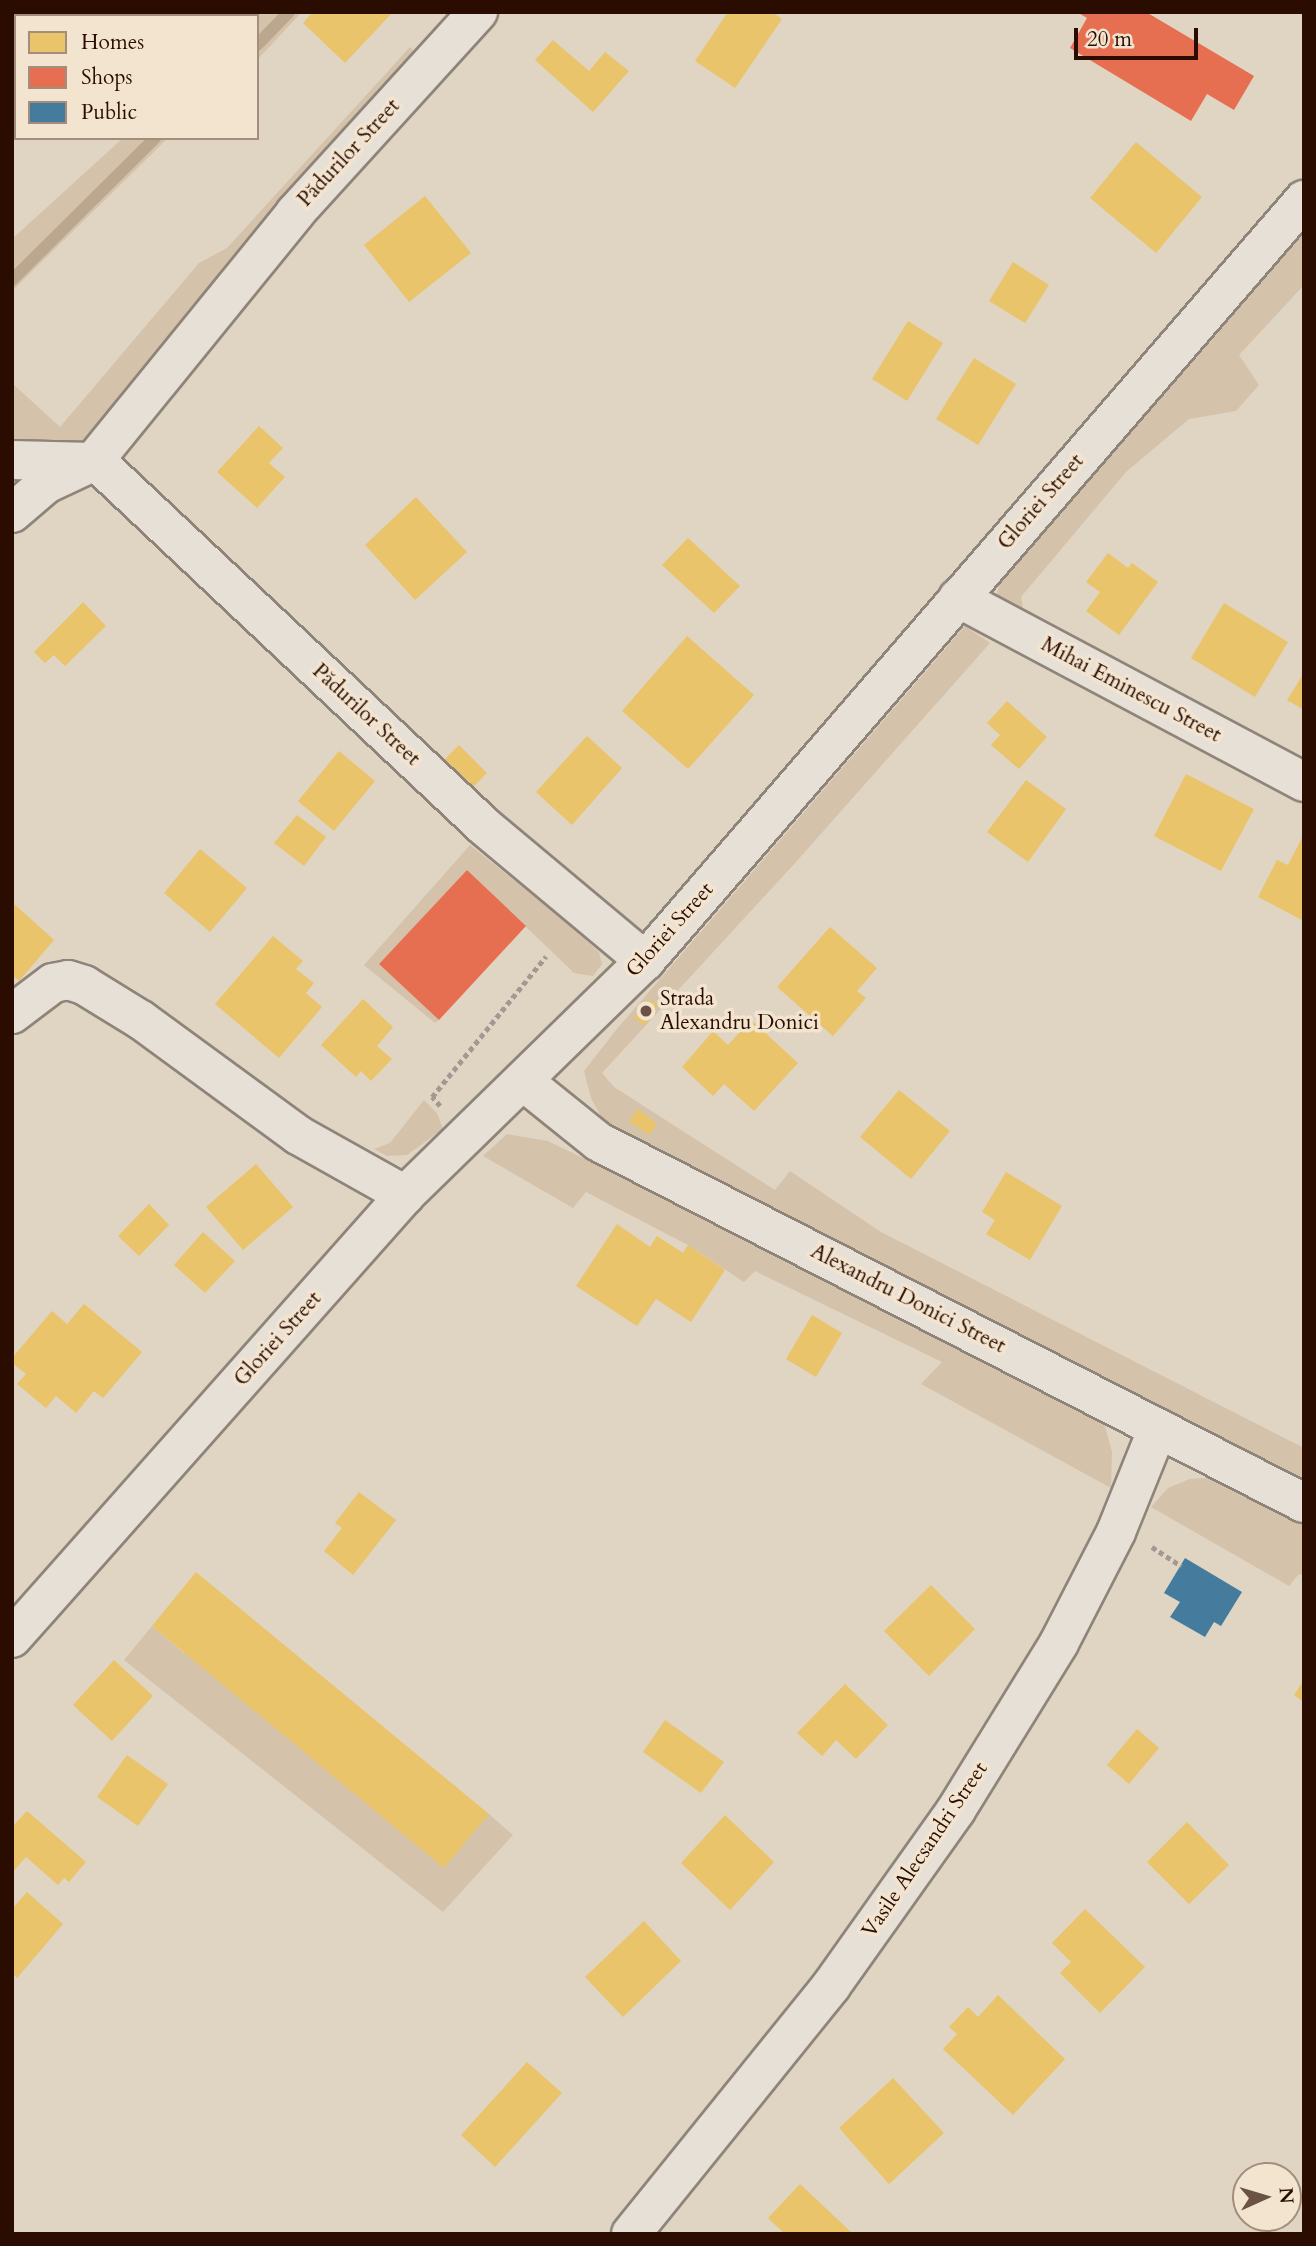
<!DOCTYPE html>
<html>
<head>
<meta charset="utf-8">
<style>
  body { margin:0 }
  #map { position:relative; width:1316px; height:2246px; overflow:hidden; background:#e0d4c3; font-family:Cardo,serif }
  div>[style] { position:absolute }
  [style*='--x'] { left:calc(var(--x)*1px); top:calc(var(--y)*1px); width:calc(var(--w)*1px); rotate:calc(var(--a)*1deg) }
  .green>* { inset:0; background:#d5c2ab }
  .homes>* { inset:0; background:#e9c46a }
  .shops>* { inset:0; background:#e76f51 }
  .public>* { inset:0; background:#457b9d }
  .stream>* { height:12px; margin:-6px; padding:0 6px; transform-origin:6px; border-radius:6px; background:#bba68e }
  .path>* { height:4.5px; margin-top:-2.25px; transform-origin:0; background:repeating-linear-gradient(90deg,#a29992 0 5px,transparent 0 8.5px) }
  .roads { filter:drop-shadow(2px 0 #8f8479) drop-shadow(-2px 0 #8f8479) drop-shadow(0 2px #8f8479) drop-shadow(0 -2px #8f8479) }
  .minor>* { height:38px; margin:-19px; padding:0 19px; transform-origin:19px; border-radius:19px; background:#e7e0d7 }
  .dots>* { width:19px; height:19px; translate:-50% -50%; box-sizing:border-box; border:4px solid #f3e4d0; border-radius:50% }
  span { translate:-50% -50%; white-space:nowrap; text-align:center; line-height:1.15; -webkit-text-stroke:7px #f3e4d0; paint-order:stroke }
  .street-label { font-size:21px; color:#2a0d00 }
  .poi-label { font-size:21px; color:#2a0d00 }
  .left { translate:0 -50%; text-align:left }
  .frame { position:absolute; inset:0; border:14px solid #2a0d00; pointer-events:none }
  .legend { position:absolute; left:14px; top:14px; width:245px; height:126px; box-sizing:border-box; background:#f3e4d0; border:2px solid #a38e7d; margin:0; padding:9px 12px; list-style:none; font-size:21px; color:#2a0d00 }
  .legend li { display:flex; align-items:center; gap:14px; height:35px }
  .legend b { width:35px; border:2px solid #a38e7d }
  .north { position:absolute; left:1232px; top:2162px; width:70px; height:70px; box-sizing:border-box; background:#f3e4d0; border:2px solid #a38e7d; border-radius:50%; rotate:86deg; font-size:19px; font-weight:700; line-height:28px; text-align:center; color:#2a0d00 }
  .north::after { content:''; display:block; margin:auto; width:24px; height:32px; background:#6a5344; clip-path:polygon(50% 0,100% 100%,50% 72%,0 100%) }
  .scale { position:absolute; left:1074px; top:28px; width:124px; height:32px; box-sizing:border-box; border:4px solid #2a0d00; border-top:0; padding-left:9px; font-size:21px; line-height:24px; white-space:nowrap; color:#2a0d00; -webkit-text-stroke:5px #f3e4d0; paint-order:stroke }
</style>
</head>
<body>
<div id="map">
  <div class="green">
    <i style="clip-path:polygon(261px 12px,302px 12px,257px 60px,257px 17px)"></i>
    <i style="clip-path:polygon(410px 47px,420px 57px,86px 445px,12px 446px,12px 383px,60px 427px,199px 263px,227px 248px)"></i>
    <i style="clip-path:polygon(123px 138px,168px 138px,12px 291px,12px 239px)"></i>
    <i style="clip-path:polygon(1304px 228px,1304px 285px,1239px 355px,1259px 385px,1236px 411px,1189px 419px,1126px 472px,1021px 597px,1024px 614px,996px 598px,1000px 581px,1211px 341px)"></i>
    <i style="clip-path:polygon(965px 626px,990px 643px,796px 862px,602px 1073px,614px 1087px,775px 1190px,790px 1171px,881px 1232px,1304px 1448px,1304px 1479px,608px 1130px,591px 1098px,584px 1071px,616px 1030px)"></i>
    <i style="clip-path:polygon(470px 845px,565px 921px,599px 952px,602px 964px,593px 976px,574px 973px,467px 870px,379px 964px,439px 1020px,435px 1023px,364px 965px)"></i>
    <i style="clip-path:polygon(424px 1100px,437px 1113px,443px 1129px,407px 1155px,387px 1156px,374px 1149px,390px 1143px)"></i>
    <i style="clip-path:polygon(507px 1134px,548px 1141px,1087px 1403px,1102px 1416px,1112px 1452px,1111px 1488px,921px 1384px,942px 1362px,755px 1271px,744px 1282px,688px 1245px,586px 1192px,573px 1208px,483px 1156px)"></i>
    <i style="clip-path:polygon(1220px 1477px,1304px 1520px,1304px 1576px,1299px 1574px,1289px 1586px,1151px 1507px,1168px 1488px,1190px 1479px)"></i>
    <i style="clip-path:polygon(152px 1626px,184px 1653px,489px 1814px,513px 1835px,443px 1912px,124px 1660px)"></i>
  </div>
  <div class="homes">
    <i style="clip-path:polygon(313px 12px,393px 12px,345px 63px,303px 23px)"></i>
    <i style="clip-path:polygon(728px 12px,772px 12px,782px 19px,735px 88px,695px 61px)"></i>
    <i style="clip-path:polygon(553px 40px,589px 71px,605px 52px,629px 71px,593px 112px,535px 60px)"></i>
    <i style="clip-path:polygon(1136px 142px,1202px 197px,1156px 253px,1090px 198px)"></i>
    <i style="clip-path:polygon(425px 196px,471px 253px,409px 302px,364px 245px)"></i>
    <i style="clip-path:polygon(1013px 262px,1049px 285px,1025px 323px,989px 301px)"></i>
    <i style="clip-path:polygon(908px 321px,943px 343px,907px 401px,872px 379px)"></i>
    <i style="clip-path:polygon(974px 358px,1016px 384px,978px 445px,936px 419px)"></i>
    <i style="clip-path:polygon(259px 426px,283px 448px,269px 463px,285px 477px,257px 508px,217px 472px)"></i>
    <i style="clip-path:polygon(416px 497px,467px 552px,415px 600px,365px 545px)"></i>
    <i style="clip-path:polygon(688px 538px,740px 586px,714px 613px,662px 565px)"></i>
    <i style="clip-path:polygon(1108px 553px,1128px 568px,1132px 563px,1158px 582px,1119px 635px,1086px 611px,1100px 592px,1086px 582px)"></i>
    <i style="clip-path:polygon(83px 602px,106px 626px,65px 666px,54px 655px,45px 663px,34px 652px)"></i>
    <i style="clip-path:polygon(1224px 603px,1288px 642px,1255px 697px,1191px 658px)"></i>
    <i style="clip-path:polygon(687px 636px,754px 695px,688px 769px,622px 711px)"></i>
    <i style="clip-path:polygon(1304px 673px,1304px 710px,1287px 700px)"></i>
    <i style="clip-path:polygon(1007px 701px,1047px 737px,1019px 769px,991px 745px,1000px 735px,987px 723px)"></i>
    <i style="clip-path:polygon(587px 736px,622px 768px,572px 825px,536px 792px)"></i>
    <i style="clip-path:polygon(459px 745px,487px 773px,471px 789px,443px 761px)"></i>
    <i style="clip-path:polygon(339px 751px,375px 781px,334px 831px,298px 801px)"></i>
    <i style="clip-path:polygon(1186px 774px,1254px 809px,1221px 871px,1154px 836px)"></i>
    <i style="clip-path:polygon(1026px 780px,1066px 809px,1028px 862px,987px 832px)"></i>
    <i style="clip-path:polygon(297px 815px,326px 837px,304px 866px,274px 843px)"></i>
    <i style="clip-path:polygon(1304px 834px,1304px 921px,1258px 897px,1277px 860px,1288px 865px)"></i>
    <i style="clip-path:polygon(200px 849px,247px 888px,210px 932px,164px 893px)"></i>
    <i style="clip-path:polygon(12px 902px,54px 940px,19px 981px,12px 975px)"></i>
    <i style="clip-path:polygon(830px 927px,877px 968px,857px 991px,866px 998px,833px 1036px,777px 987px)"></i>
    <i style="clip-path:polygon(273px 936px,303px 961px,296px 969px,314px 983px,306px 993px,322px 1007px,279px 1058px,215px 1004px)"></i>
    <i style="clip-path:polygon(363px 999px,393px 1027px,377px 1046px,392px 1059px,371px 1081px,361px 1071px,356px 1077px,321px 1045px)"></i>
    <i style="clip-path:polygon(649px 999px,658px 1006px,644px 1025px,634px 1018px)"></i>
    <i style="clip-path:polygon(751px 1020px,798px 1063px,754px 1111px,724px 1084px,713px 1096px,682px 1067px,713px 1031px,728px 1045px)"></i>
    <i style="clip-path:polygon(899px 1090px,950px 1131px,911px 1179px,860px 1137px)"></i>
    <i style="clip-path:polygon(638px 1109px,657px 1124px,649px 1135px,629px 1121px)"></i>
    <i style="clip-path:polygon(256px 1164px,293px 1207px,243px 1250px,206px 1207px)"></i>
    <i style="clip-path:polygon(1006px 1172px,1062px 1206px,1030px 1260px,986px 1234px,995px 1220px,982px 1212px)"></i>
    <i style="clip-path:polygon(149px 1204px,169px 1225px,139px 1256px,118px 1236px)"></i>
    <i style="clip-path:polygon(617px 1224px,650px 1247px,657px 1236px,683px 1253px,688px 1245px,725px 1270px,691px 1322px,656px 1299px,637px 1326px,576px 1286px)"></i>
    <i style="clip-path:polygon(203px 1232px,235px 1261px,205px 1293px,174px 1265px)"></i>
    <i style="clip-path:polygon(84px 1304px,142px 1352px,103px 1398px,94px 1391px,76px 1413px,56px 1396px,46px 1408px,17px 1384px,26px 1374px,12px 1363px,12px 1358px,52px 1311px,67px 1324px)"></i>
    <i style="clip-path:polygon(812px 1315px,842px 1333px,816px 1377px,786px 1359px)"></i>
    <i style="clip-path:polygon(359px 1492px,396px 1520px,353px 1575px,324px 1551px,342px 1528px,335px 1523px)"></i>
    <i style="clip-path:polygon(196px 1572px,489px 1814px,444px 1868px,152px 1626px)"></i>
    <i style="clip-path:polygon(931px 1585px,975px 1629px,929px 1676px,884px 1631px)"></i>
    <i style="clip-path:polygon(114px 1660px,153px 1696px,112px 1741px,73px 1705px)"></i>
    <i style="clip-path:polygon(1304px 1680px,1304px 1702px,1294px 1695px)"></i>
    <i style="clip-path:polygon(845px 1684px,888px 1725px,856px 1759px,836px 1740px,822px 1756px,797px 1733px)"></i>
    <i style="clip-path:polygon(665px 1720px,724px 1762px,701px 1793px,643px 1752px)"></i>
    <i style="clip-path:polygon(1137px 1729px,1159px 1748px,1129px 1784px,1107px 1765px)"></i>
    <i style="clip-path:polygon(127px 1755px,168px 1784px,138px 1826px,97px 1797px)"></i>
    <i style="clip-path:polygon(27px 1811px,86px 1862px,69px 1882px,64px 1878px,58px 1885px,26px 1857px,12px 1873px,12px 1827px)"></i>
    <i style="clip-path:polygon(725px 1815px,774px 1862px,730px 1910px,681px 1863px)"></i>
    <i style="clip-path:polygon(1187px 1822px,1229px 1865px,1189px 1904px,1147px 1862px)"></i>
    <i style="clip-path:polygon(27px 1892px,63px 1924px,17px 1978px,12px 1973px,12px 1909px)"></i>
    <i style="clip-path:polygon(1085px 1909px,1145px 1967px,1100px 2013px,1060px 1973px,1071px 1962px,1052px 1943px)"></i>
    <i style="clip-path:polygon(644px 1921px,681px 1961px,623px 2017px,585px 1977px)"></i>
    <i style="clip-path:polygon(998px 1995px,1065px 2059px,1013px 2115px,943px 2049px,957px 2034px,949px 2027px,968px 2007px,978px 2017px)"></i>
    <i style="clip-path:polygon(527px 2062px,562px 2093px,495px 2167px,461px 2135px)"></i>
    <i style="clip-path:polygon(893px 2078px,944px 2133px,889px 2184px,839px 2128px)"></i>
    <i style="clip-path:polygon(800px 2184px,851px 2232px,849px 2234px,785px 2234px,768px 2218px)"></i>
  </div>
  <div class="shops">
    <i style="clip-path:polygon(1077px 12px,1146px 12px,1254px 76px,1234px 110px,1207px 94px,1191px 121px,1070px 48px,1087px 18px)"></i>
    <i style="clip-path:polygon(467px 870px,526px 926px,439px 1020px,379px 964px)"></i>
  </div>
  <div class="public">
    <i style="clip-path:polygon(1185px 1558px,1242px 1592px,1221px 1626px,1214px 1622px,1205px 1637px,1170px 1617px,1180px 1602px,1164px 1593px)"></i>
  </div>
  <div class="stream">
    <i style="--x:257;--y:45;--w:46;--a:-45.9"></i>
    <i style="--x:12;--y:280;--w:202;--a:-44.8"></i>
  </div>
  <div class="path">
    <i style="--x:440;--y:1106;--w:12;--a:-132"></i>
    <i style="--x:432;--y:1097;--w:181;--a:-51"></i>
    <i style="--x:1152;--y:1547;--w:35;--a:33"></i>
  </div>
  <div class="roads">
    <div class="minor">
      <i style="--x:12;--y:460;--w:81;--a:1.4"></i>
      <i style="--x:93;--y:462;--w:8;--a:23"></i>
      <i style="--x:100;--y:465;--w:528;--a:43.24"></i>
      <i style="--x:485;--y:827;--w:209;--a:39.9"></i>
      <i style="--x:12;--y:513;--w:45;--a:-40.5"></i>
      <i style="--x:46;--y:484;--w:52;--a:-25.1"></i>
      <i style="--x:93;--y:462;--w:321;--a:-50.9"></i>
      <i style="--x:295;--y:213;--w:272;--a:-47.7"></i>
      <i style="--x:958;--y:598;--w:392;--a:28"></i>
      <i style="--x:12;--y:1014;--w:51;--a:-37.1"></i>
      <i style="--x:53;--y:983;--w:15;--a:-11"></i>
      <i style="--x:68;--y:980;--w:17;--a:17"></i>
      <i style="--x:84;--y:985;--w:67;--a:31.6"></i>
      <i style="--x:141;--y:1020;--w:195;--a:36.2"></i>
      <i style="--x:298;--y:1135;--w:123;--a:29.3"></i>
      <i style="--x:523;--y:1081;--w:97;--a:38.8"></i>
      <i style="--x:599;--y:1142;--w:792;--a:27.12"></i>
      <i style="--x:12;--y:1638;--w:592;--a:-48.42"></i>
      <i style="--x:405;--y:1195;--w:335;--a:-44.3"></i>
      <i style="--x:645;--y:961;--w:1007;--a:-49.11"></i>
      <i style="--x:631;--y:2234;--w:319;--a:-51.1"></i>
      <i style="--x:831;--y:1986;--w:216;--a:-54.6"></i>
      <i style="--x:956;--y:1810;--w:196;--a:-58.3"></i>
      <i style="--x:1059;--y:1643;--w:125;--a:-62.8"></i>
      <i style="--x:1116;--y:1532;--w:112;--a:-68"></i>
    </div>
  </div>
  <div class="dots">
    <i style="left:646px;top:1011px;background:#6a5344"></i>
  </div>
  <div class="street-label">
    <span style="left:349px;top:153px;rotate:-47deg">Pădurilor Street</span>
    <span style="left:1041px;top:502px;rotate:-49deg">Gloriei Street</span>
    <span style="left:1131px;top:690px;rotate:28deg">Mihai Eminescu Street</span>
    <span style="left:366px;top:715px;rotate:43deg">Pădurilor Street</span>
    <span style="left:670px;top:930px;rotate:-48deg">Gloriei Street</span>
    <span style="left:908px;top:1299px;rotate:27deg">Alexandru Donici Street</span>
    <span style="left:278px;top:1339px;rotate:-48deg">Gloriei Street</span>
    <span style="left:925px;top:1850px;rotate:-56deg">Vasile Alecsandri Street</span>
  </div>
  <div class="poi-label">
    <span class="left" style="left:660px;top:1011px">Strada<br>Alexandru Donici</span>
  </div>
  <div class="frame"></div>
  <ul class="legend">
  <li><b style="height:19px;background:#e9c46a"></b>Homes</li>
  <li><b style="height:19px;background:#e76f51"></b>Shops</li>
  <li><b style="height:19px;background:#457b9d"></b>Public</li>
  </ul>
  <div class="north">N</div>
  <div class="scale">20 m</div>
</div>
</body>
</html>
